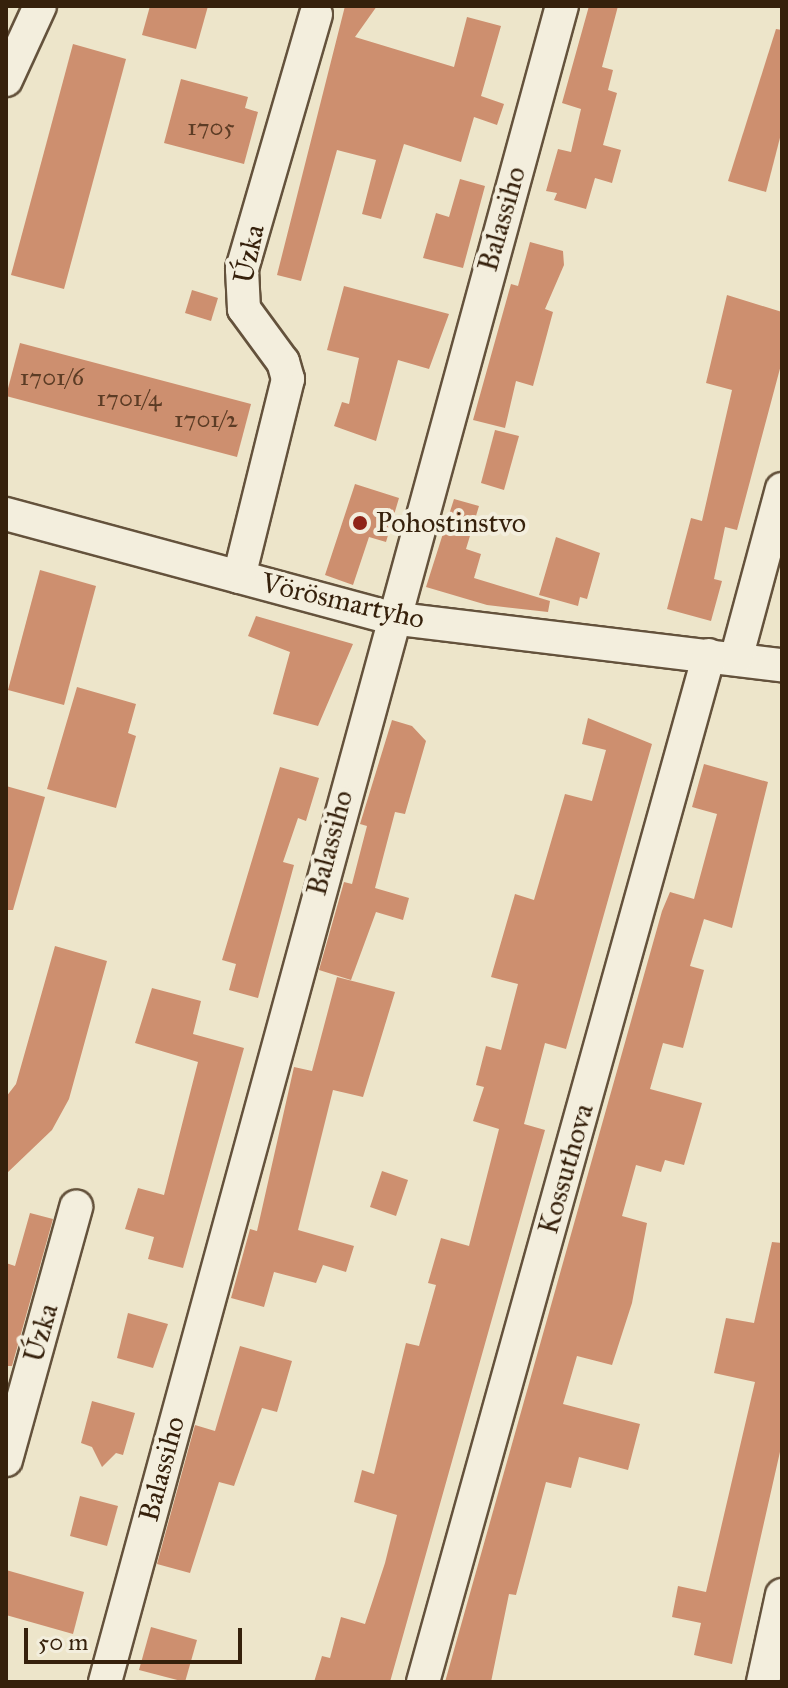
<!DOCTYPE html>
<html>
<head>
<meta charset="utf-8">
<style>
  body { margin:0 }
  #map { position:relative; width:788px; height:1688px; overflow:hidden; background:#ede5ca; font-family:"IM FELL Great Primer",serif }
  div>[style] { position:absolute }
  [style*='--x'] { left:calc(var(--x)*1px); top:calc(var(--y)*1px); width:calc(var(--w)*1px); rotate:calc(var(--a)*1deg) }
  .building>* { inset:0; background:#cd8f6f }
  .roads { filter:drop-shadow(2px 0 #64523c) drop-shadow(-2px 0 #64523c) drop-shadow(0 2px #64523c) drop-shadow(0 -2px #64523c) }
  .minor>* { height:32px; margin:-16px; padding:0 16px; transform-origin:16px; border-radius:16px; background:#f3eedd }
  .dots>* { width:22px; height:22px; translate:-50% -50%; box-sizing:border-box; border:4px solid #f3eedd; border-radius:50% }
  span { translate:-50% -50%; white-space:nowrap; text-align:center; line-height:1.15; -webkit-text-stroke:8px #f3eedd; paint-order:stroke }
  .number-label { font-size:24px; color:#5c3c25 }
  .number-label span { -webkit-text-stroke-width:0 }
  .street-label { font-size:28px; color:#36210c }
  .poi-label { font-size:28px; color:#36210c }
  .left { translate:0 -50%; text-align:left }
  .frame { position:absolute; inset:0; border:8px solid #36210c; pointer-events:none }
  .scale { position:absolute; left:24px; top:1628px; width:218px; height:36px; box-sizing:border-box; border:4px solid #36210c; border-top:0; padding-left:10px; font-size:24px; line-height:28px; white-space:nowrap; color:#36210c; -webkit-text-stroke:6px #f3eedd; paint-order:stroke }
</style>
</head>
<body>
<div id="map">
  <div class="building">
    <i style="clip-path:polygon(150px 6px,208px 6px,196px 49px,142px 35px)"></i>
    <i style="clip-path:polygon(345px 6px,377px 6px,355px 37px,454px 67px,467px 17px,501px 26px,481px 96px,504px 104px,497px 125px,474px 117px,461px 162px,404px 144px,381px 219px,362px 214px,376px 160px,337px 150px,301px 281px,277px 275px)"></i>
    <i style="clip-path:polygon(589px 6px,618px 6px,602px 67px,613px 70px,608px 90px,617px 93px,603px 145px,621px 150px,612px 183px,595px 178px,586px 209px,554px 200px,557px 193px,546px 191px,558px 149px,571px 152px,581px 109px,562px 103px)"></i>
    <i style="clip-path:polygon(776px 29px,782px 30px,782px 130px,766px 192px,728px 181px)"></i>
    <i style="clip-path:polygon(73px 44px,126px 59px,64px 289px,11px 275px)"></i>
    <i style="clip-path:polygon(181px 79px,248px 97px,245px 108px,258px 112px,244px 164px,164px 143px)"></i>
    <i style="clip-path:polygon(460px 179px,485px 186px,463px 268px,423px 258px,436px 213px,449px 217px)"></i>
    <i style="clip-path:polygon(530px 242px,563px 251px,564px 265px,545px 309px,553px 312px,533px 386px,516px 381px,505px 428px,473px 420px,511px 284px,518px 286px)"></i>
    <i style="clip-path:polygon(344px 286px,449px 314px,429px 369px,398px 360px,376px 441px,334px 426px,342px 402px,349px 404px,359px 358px,327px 350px)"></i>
    <i style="clip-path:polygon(192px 290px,218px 298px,211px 321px,185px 313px)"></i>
    <i style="clip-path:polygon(727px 295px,782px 312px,782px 361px,737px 530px,725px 527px,714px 579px,722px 581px,711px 621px,667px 609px,691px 518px,702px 521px,732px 390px,706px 383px)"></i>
    <i style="clip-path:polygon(20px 343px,251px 404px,237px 457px,6px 396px)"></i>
    <i style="clip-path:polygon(495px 430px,519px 436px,504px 490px,481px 483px)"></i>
    <i style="clip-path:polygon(355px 484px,399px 498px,386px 542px,369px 537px,353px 585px,325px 575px)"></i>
    <i style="clip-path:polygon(454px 499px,479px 506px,466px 549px,481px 554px,474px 578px,550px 601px,548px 612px,487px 605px,426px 587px)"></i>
    <i style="clip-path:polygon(556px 537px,600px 553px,587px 599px,580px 597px,578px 606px,539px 595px)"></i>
    <i style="clip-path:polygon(40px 570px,96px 586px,64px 705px,8px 690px)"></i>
    <i style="clip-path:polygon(256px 616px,353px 644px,318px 726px,273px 714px,290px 652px,248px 636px)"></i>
    <i style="clip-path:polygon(77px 687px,136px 704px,128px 733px,136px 736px,116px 808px,47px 789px)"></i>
    <i style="clip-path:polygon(588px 718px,652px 744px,566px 1049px,545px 1043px,524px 1124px,545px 1130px,390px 1682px,314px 1682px,322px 1656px,330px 1658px,341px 1617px,365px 1624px,385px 1563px,397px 1515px,354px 1502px,362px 1470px,374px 1474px,406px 1343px,419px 1346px,436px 1285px,428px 1283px,441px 1238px,469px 1246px,499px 1129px,473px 1121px,484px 1087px,476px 1085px,486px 1046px,501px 1050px,518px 984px,491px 977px,515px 894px,534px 900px,565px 794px,592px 801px,606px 750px,582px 744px)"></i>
    <i style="clip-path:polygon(392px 720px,412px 726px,426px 741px,405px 814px,395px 812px,375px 888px,409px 898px,403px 920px,376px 912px,351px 980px,319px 970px,344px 882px,352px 884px,367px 826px,360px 824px)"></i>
    <i style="clip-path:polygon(704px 764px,768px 782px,732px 928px,704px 919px,690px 966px,704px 970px,683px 1048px,663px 1043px,650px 1089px,702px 1103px,684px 1165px,665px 1160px,661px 1172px,636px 1165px,622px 1216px,647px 1223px,632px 1303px,612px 1365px,577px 1356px,563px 1404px,640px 1424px,628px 1470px,579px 1457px,571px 1488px,546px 1482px,516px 1595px,509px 1594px,491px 1682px,445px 1682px,662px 911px,670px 892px,694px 899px,717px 814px,692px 807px)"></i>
    <i style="clip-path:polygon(280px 767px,319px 778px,306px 821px,298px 818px,283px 862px,294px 865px,258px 998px,229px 990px,236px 964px,222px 960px)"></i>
    <i style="clip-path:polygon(6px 786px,45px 797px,13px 910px,6px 910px)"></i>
    <i style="clip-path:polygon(55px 946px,107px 961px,69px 1099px,52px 1130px,6px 1174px,6px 1097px,16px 1084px)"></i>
    <i style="clip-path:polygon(337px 977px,395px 992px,363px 1097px,333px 1090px,298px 1230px,354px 1246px,346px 1272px,323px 1265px,316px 1283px,274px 1272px,264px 1307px,231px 1298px,250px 1229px,257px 1231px,294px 1067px,312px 1071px)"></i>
    <i style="clip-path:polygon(152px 988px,201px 1001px,193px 1034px,244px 1048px,183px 1268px,148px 1259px,154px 1237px,125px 1229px,138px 1188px,164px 1195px,198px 1062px,135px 1043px)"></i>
    <i style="clip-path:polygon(382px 1171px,408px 1180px,396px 1216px,370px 1207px)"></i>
    <i style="clip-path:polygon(30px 1213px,53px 1219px,12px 1366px,6px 1366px,6px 1263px,15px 1266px)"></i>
    <i style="clip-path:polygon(772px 1242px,782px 1243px,782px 1443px,732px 1664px,694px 1655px,701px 1623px,672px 1617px,678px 1586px,706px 1592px,755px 1382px,714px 1373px,726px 1318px,754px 1323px)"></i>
    <i style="clip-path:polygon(128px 1313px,168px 1324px,153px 1368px,117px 1358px)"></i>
    <i style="clip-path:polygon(240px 1346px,292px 1361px,277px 1412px,262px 1408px,234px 1486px,219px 1482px,190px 1573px,157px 1564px,195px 1425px,215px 1431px)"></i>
    <i style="clip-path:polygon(92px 1401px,135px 1413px,123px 1455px,116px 1453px,102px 1467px,92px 1447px,81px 1443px)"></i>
    <i style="clip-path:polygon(80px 1496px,118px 1506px,107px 1546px,70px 1536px)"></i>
    <i style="clip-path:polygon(6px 1570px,84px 1592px,73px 1634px,6px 1615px)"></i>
    <i style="clip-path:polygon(151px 1627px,197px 1640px,185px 1682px,139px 1670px)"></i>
  </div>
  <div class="roads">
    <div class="minor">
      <i style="--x:6;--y:80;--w:81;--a:-65.3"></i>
      <i style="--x:6;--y:514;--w:399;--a:15.1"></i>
      <i style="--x:391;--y:618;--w:394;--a:6.9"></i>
      <i style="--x:239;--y:577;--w:204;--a:-76.1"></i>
      <i style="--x:288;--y:379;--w:18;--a:-106"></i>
      <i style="--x:283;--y:362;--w:66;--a:-126.3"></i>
      <i style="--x:244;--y:309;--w:40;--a:-92.9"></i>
      <i style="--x:242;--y:269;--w:265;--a:-73.8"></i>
      <i style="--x:736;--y:659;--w:176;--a:-74.9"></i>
      <i style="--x:6;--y:1460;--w:263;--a:-74.5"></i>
      <i style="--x:105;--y:1682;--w:1737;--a:-74.75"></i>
      <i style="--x:423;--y:1682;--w:1066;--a:-74.44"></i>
      <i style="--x:763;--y:1682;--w:89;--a:-77.7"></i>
    </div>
  </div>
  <div class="dots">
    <i style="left:360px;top:523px;background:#8f2418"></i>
  </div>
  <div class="number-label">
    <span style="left:211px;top:128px">1705</span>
    <span style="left:52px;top:378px">1701/6</span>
    <span style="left:129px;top:399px">1701/4</span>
    <span style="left:206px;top:420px">1701/2</span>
  </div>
  <div class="street-label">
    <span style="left:502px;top:219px;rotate:-74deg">Balassiho</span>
    <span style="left:249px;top:254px;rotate:-78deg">Úzka</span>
    <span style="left:343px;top:601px;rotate:13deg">Vörösmartyho</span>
    <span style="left:330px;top:843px;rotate:-75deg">Balassiho</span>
    <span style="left:566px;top:1169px;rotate:-74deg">Kossuthova</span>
    <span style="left:41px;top:1333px;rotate:-74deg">Úzka</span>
    <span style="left:162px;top:1469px;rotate:-75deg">Balassiho</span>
  </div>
  <div class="poi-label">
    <span class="left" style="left:376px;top:523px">Pohostinstvo</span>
  </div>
  <div class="frame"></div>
  <div class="scale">50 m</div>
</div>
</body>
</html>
